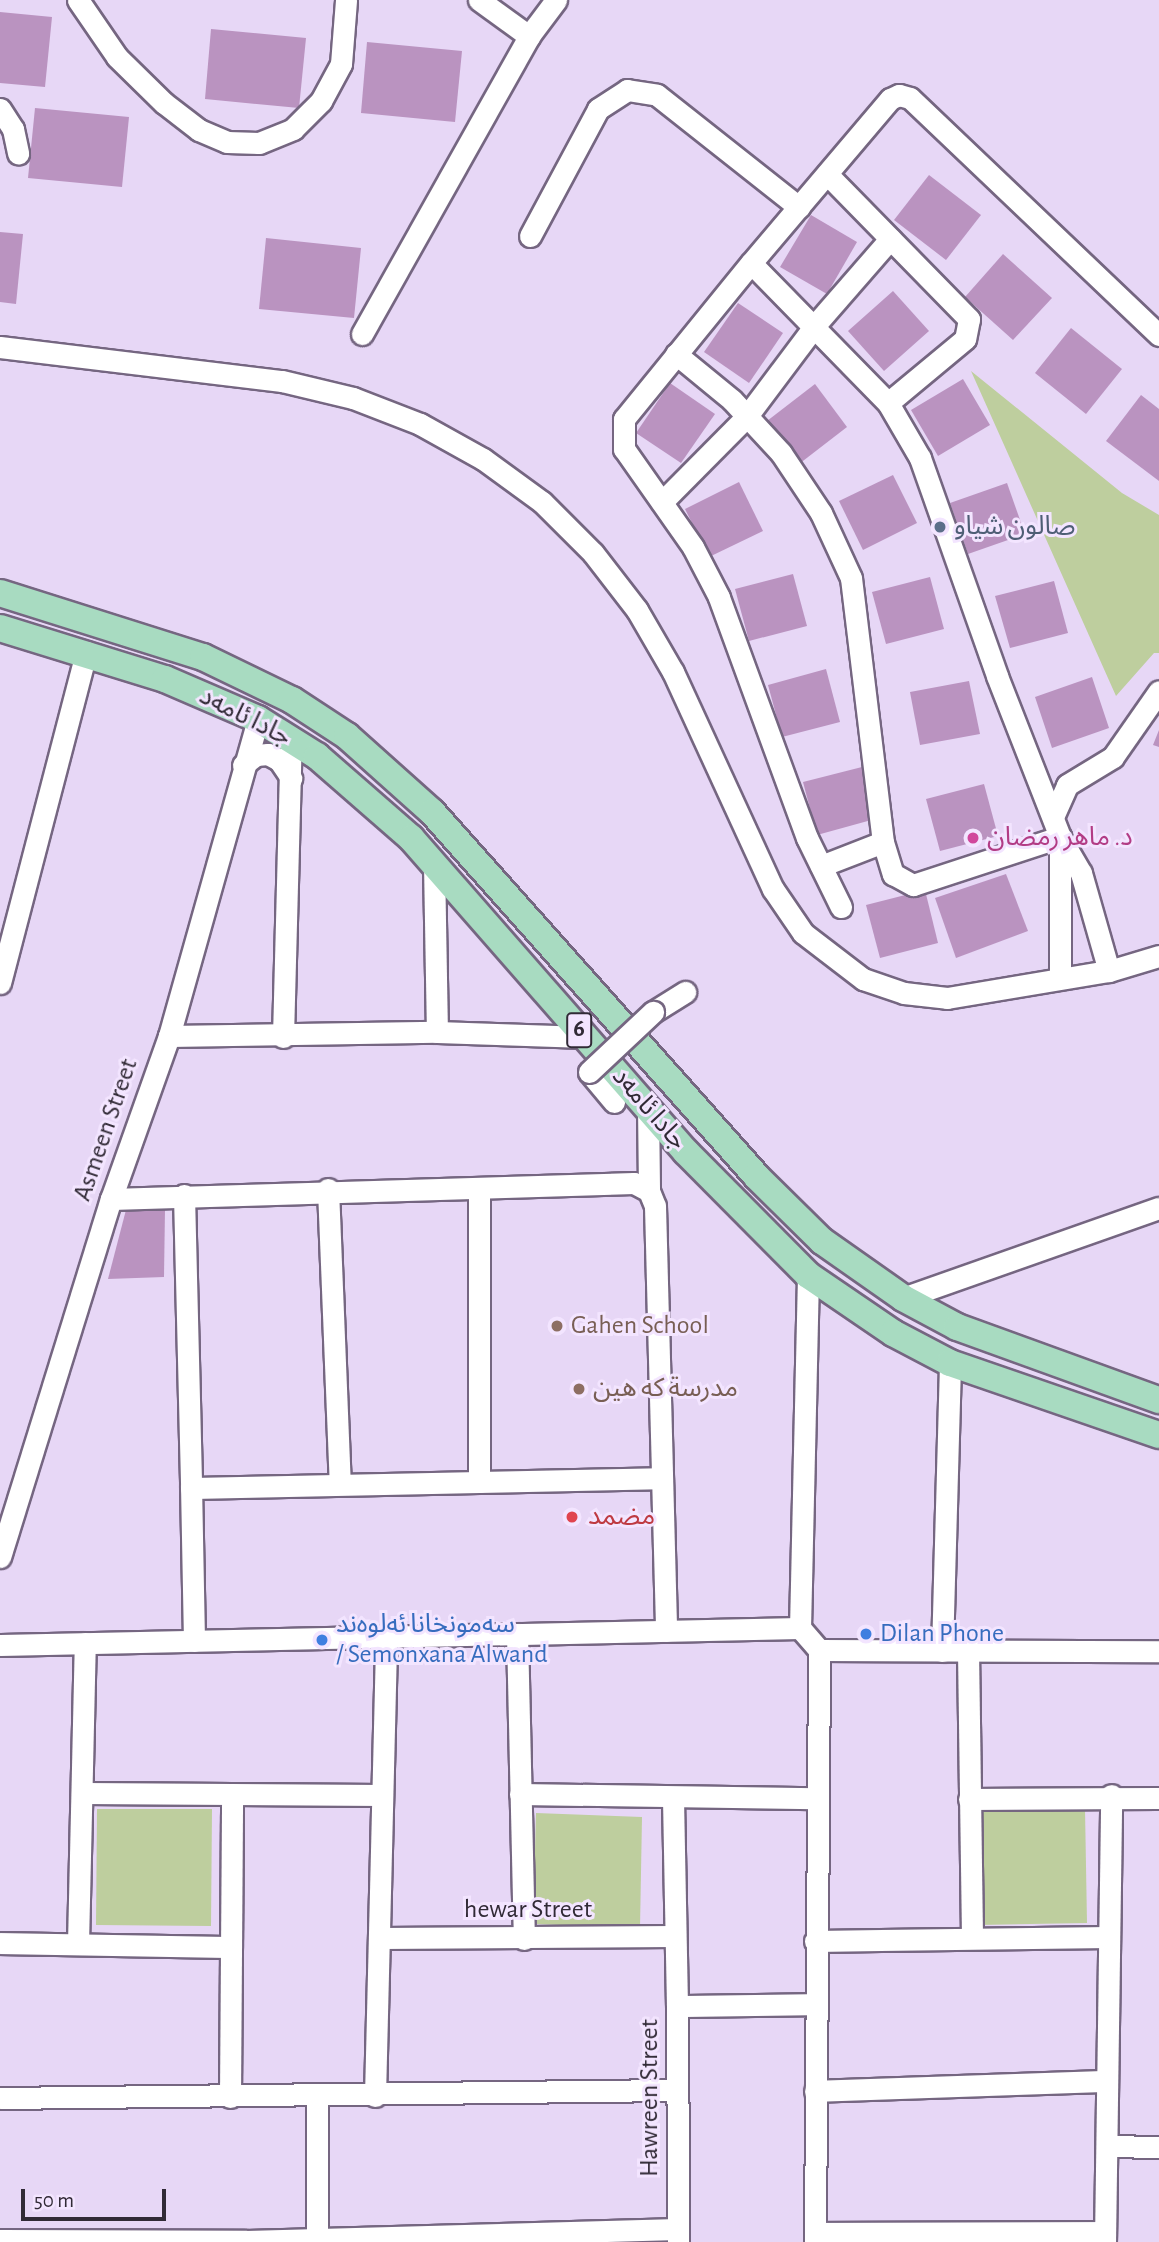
<!DOCTYPE html>
<html>
<head>
<meta charset="utf-8">
<style>
  body { margin:0 }
  #map { position:relative; width:1159px; height:2242px; overflow:hidden; background:#e7d7f6; font-family:"Alegreya Sans","Noto Sans Arabic",sans-serif }
  div>[style] { position:absolute }
  [style*='--x'] { left:calc(var(--x)*1px); top:calc(var(--y)*1px); width:calc(var(--w)*1px); rotate:calc(var(--a)*1deg) }
  .green>* { inset:0; background:#bece9e }
  .building>* { inset:0; background:#ba93c0 }
  .roads { filter:drop-shadow(2px 0 #756681) drop-shadow(-2px 0 #756681) drop-shadow(0 2px #756681) drop-shadow(0 -2px #756681) }
  .minor>* { height:21px; margin:-10.5px; padding:0 10.5px; transform-origin:10.5px; border-radius:10.5px; background:#fff }
  .major>* { height:26px; margin:-13px; padding:0 13px; transform-origin:13px; border-radius:13px; background:#a8dbc1 }
  .bridges { filter:drop-shadow(2px 0 #756681) drop-shadow(-2px 0 #756681) drop-shadow(0 2px #756681) drop-shadow(0 -2px #756681) }
  .minor-bridge>* { height:21px; margin:-10.5px; padding:0 10.5px; transform-origin:10.5px; border-radius:10.5px; background:#fff }
  .dots>* { width:19px; height:19px; translate:-50% -50%; box-sizing:border-box; border:4px solid #f3e5ff; border-radius:50% }
  span { translate:-50% -50%; white-space:nowrap; text-align:center; line-height:1.15; -webkit-text-stroke:6px #f3e5ff; paint-order:stroke }
  .shield-label span { padding:2px 5px; background:#f3e5ff; border:2px solid; border-radius:5px; -webkit-text-stroke-width:0 }
  .shield-label { font-size:24px; color:#312a36; font-weight:700 }
  .service-label { font-size:26px; color:#4e5e75 }
  .left { translate:0 -50%; text-align:left }
  .street-label { font-size:26px; color:#312a36 }
  .hotel-label { font-size:26px; color:#b23c85 }
  .education-label { font-size:26px; color:#785e54 }
  .health-label { font-size:26px; color:#be3a42 }
  .shop-label { font-size:26px; color:#366cbe }
  .scale { position:absolute; left:21px; top:2189px; width:145px; height:32px; box-sizing:border-box; border:4px solid #312a36; border-top:0; padding-left:9px; font-size:21px; line-height:24px; white-space:nowrap; color:#312a36; -webkit-text-stroke:5px #f3e5ff; paint-order:stroke }
</style>
</head>
<body>
<div id="map">
  <div class="green">
    <i style="clip-path:polygon(971px 371px,1122px 493px,1159px 515px,1159px 653px,1154px 653px,1116px 696px)"></i>
    <i style="clip-path:polygon(97px 1809px,212px 1809px,211px 1926px,96px 1925px)"></i>
    <i style="clip-path:polygon(1085px 1809px,1087px 1923px,979px 1925px,977px 1810px)"></i>
    <i style="clip-path:polygon(536px 1813px,642px 1817px,640px 1928px,533px 1924px)"></i>
  </div>
  <div class="building">
    <i style="clip-path:polygon(0 12px,52px 17px,45px 87px,0 83px)"></i>
    <i style="clip-path:polygon(211px 29px,306px 38px,299px 108px,205px 99px)"></i>
    <i style="clip-path:polygon(367px 42px,462px 51px,455px 122px,361px 113px)"></i>
    <i style="clip-path:polygon(35px 108px,129px 117px,122px 187px,28px 178px)"></i>
    <i style="clip-path:polygon(929px 175px,981px 215px,946px 260px,894px 220px)"></i>
    <i style="clip-path:polygon(811px 215px,857px 242px,827px 294px,780px 267px)"></i>
    <i style="clip-path:polygon(0 232px,23px 234px,16px 304px,0 302px)"></i>
    <i style="clip-path:polygon(266px 238px,361px 248px,354px 318px,259px 309px)"></i>
    <i style="clip-path:polygon(1003px 254px,1052px 298px,1013px 340px,965px 297px)"></i>
    <i style="clip-path:polygon(893px 291px,929px 331px,884px 371px,848px 331px)"></i>
    <i style="clip-path:polygon(738px 303px,783px 333px,749px 383px,704px 352px)"></i>
    <i style="clip-path:polygon(1071px 328px,1122px 369px,1086px 414px,1035px 373px)"></i>
    <i style="clip-path:polygon(963px 379px,990px 425px,938px 456px,911px 410px)"></i>
    <i style="clip-path:polygon(670px 383px,715px 414px,681px 463px,636px 433px)"></i>
    <i style="clip-path:polygon(815px 384px,847px 427px,799px 464px,767px 421px)"></i>
    <i style="clip-path:polygon(1141px 395px,1159px 409px,1159px 481px,1106px 441px)"></i>
    <i style="clip-path:polygon(893px 475px,917px 523px,863px 550px,839px 501px)"></i>
    <i style="clip-path:polygon(739px 482px,763px 531px,709px 557px,685px 509px)"></i>
    <i style="clip-path:polygon(1007px 483px,1025px 534px,968px 554px,950px 503px)"></i>
    <i style="clip-path:polygon(793px 574px,807px 626px,749px 641px,735px 589px)"></i>
    <i style="clip-path:polygon(930px 577px,944px 629px,886px 644px,872px 592px)"></i>
    <i style="clip-path:polygon(1054px 581px,1068px 633px,1010px 648px,995px 596px)"></i>
    <i style="clip-path:polygon(826px 669px,840px 722px,782px 737px,768px 685px)"></i>
    <i style="clip-path:polygon(1092px 677px,1109px 728px,1052px 748px,1035px 697px)"></i>
    <i style="clip-path:polygon(969px 681px,980px 734px,920px 745px,910px 692px)"></i>
    <i style="clip-path:polygon(1159px 730px,1159px 747px,1153px 745px)"></i>
    <i style="clip-path:polygon(862px 767px,875px 819px,817px 835px,803px 782px)"></i>
    <i style="clip-path:polygon(984px 784px,998px 836px,940px 851px,926px 799px)"></i>
    <i style="clip-path:polygon(1006px 874px,1028px 931px,956px 958px,935px 898px)"></i>
    <i style="clip-path:polygon(925px 890px,938px 943px,880px 958px,866px 905px)"></i>
    <i style="clip-path:polygon(127px 1206px,165px 1209px,164px 1277px,108px 1279px)"></i>
  </div>
  <div class="roads">
    <div class="minor">
      <i style="--x:78;--y:0;--w:69;--a:55.6"></i>
      <i style="--x:117;--y:57;--w:66;--a:44.4"></i>
      <i style="--x:164;--y:103;--w:44;--a:37.6"></i>
      <i style="--x:199;--y:130;--w:30;--a:23"></i>
      <i style="--x:227;--y:142;--w:32;--a:2"></i>
      <i style="--x:259;--y:143;--w:37;--a:-22"></i>
      <i style="--x:293;--y:129;--w:40;--a:-45"></i>
      <i style="--x:321;--y:101;--w:42;--a:-61.6"></i>
      <i style="--x:341;--y:64;--w:64;--a:-85.5"></i>
      <i style="--x:479;--y:0;--w:62;--a:35.8"></i>
      <i style="--x:0;--y:109;--w:24;--a:57"></i>
      <i style="--x:13;--y:129;--w:25;--a:78"></i>
      <i style="--x:827;--y:174;--w:203;--a:45.6"></i>
      <i style="--x:969;--y:319;--w:20;--a:101"></i>
      <i style="--x:965;--y:339;--w:100;--a:140.3"></i>
      <i style="--x:530;--y:236;--w:144;--a:-61.8"></i>
      <i style="--x:598;--y:109;--w:35;--a:-33"></i>
      <i style="--x:627;--y:90;--w:30;--a:9"></i>
      <i style="--x:657;--y:95;--w:181;--a:38.3"></i>
      <i style="--x:751;--y:263;--w:196;--a:45.6"></i>
      <i style="--x:888;--y:403;--w:64;--a:59.8"></i>
      <i style="--x:920;--y:458;--w:231;--a:70.5"></i>
      <i style="--x:997;--y:676;--w:173;--a:68.6"></i>
      <i style="--x:1060;--y:837;--w:42;--a:59.7"></i>
      <i style="--x:1081;--y:873;--w:102;--a:74.1"></i>
      <i style="--x:362;--y:334;--w:342;--a:-60.7"></i>
      <i style="--x:529;--y:36;--w:45;--a:-53.1"></i>
      <i style="--x:0;--y:347;--w:284;--a:6.9"></i>
      <i style="--x:282;--y:381;--w:73;--a:13.5"></i>
      <i style="--x:353;--y:398;--w:72;--a:21.2"></i>
      <i style="--x:420;--y:424;--w:72;--a:29.1"></i>
      <i style="--x:483;--y:459;--w:73;--a:36.1"></i>
      <i style="--x:542;--y:502;--w:72;--a:45"></i>
      <i style="--x:593;--y:553;--w:72;--a:52.3"></i>
      <i style="--x:637;--y:610;--w:72;--a:59.9"></i>
      <i style="--x:673;--y:672;--w:239;--a:65.3"></i>
      <i style="--x:773;--y:889;--w:53;--a:55.7"></i>
      <i style="--x:803;--y:933;--w:76;--a:37.5"></i>
      <i style="--x:863;--y:979;--w:43;--a:18.9"></i>
      <i style="--x:904;--y:993;--w:43;--a:6.6"></i>
      <i style="--x:947;--y:998;--w:164;--a:-9.5"></i>
      <i style="--x:1109;--y:971;--w:52;--a:-16.7"></i>
      <i style="--x:676;--y:354;--w:72;--a:39.4"></i>
      <i style="--x:732;--y:400;--w:72;--a:47.2"></i>
      <i style="--x:781;--y:453;--w:72;--a:56.3"></i>
      <i style="--x:821;--y:513;--w:72;--a:65.2"></i>
      <i style="--x:851;--y:578;--w:266;--a:83.1"></i>
      <i style="--x:883;--y:842;--w:34;--a:73"></i>
      <i style="--x:893;--y:874;--w:23;--a:29"></i>
      <i style="--x:913;--y:885;--w:155;--a:-18.1"></i>
      <i style="--x:662;--y:502;--w:121;--a:-45.3"></i>
      <i style="--x:747;--y:416;--w:115;--a:-53.1"></i>
      <i style="--x:816;--y:324;--w:113;--a:-49"></i>
      <i style="--x:243;--y:765;--w:16;--a:-38"></i>
      <i style="--x:256;--y:755;--w:12;--a:-5"></i>
      <i style="--x:268;--y:754;--w:13;--a:29"></i>
      <i style="--x:279;--y:760;--w:22;--a:56"></i>
      <i style="--x:1053;--y:817;--w:35;--a:-66"></i>
      <i style="--x:1067;--y:785;--w:54;--a:-31.3"></i>
      <i style="--x:1113;--y:757;--w:80;--a:-55.1"></i>
      <i style="--x:1060;--y:837;--w:141;--a:90"></i>
      <i style="--x:434;--y:863;--w:169;--a:89"></i>
      <i style="--x:821;--y:866;--w:66;--a:-21.2"></i>
      <i style="--x:841;--y:907;--w:77;--a:-116.2"></i>
      <i style="--x:807;--y:838;--w:257;--a:-110.1"></i>
      <i style="--x:719;--y:597;--w:56;--a:-117.5"></i>
      <i style="--x:693;--y:547;--w:120;--a:-125.1"></i>
      <i style="--x:624;--y:449;--w:30;--a:-90"></i>
      <i style="--x:624;--y:419;--w:201;--a:-50.9"></i>
      <i style="--x:751;--y:263;--w:215;--a:-49.7"></i>
      <i style="--x:890;--y:99;--w:10;--a:-24"></i>
      <i style="--x:899;--y:95;--w:11;--a:15"></i>
      <i style="--x:910;--y:98;--w:344;--a:43.6"></i>
      <i style="--x:0;--y:983;--w:342;--a:-75.4"></i>
      <i style="--x:653;--y:1012;--w:38;--a:-32"></i>
      <i style="--x:169;--y:1036;--w:268;--a:-0.9"></i>
      <i style="--x:437;--y:1032;--w:148;--a:1.9"></i>
      <i style="--x:283;--y:1037;--w:298;--a:-88.5"></i>
      <i style="--x:589;--y:1072;--w:39;--a:50"></i>
      <i style="--x:648;--y:1106;--w:85;--a:89.3"></i>
      <i style="--x:328;--y:1189;--w:293;--a:87.7"></i>
      <i style="--x:184;--y:1195;--w:293;--a:88.6"></i>
      <i style="--x:111;--y:1199;--w:523;--a:-1.75"></i>
      <i style="--x:634;--y:1183;--w:17;--a:28"></i>
      <i style="--x:649;--y:1191;--w:16;--a:68"></i>
      <i style="--x:655;--y:1206;--w:425;--a:88.5"></i>
      <i style="--x:903;--y:1298;--w:271;--a:-19.4"></i>
      <i style="--x:479;--y:1482;--w:294;--a:-90"></i>
      <i style="--x:0;--y:1557;--w:375;--a:-72.8"></i>
      <i style="--x:111;--y:1199;--w:173;--a:-70.4"></i>
      <i style="--x:169;--y:1036;--w:329;--a:-74.3"></i>
      <i style="--x:800;--y:1628;--w:353;--a:-88.7"></i>
      <i style="--x:517;--y:1634;--w:305;--a:88.7"></i>
      <i style="--x:194;--y:1641;--w:153;--a:-91.1"></i>
      <i style="--x:191;--y:1488;--w:469;--a:-1.2"></i>
      <i style="--x:0;--y:1645;--w:800;--a:-1.22"></i>
      <i style="--x:800;--y:1628;--w:29;--a:49"></i>
      <i style="--x:819;--y:1650;--w:340;--a:0.2"></i>
      <i style="--x:968;--y:1650;--w:288;--a:89.2"></i>
      <i style="--x:942;--y:1651;--w:288;--a:-88.4"></i>
      <i style="--x:83;--y:1793;--w:299;--a:0.4"></i>
      <i style="--x:520;--y:1794;--w:296;--a:0.8"></i>
      <i style="--x:673;--y:1798;--w:208;--a:88.9"></i>
      <i style="--x:969;--y:1799;--w:190;--a:-0.3"></i>
      <i style="--x:381;--y:1938;--w:293;--a:-0.4"></i>
      <i style="--x:815;--y:1941;--w:294;--a:-0.8"></i>
      <i style="--x:0;--y:1943;--w:231;--a:1"></i>
      <i style="--x:78;--y:1944;--w:301;--a:-88.7"></i>
      <i style="--x:815;--y:2091;--w:292;--a:-2"></i>
      <i style="--x:317;--y:2095;--w:143;--a:90"></i>
      <i style="--x:375;--y:2096;--w:460;--a:-88.6"></i>
      <i style="--x:230;--y:2097;--w:300;--a:-89.6"></i>
      <i style="--x:0;--y:2098;--w:676;--a:-0.68"></i>
      <i style="--x:1107;--y:2146;--w:52;--a:1.1"></i>
      <i style="--x:815;--y:2233;--w:290;--a:-0.2"></i>
      <i style="--x:0;--y:2240;--w:246;--a:0.2"></i>
      <i style="--x:246;--y:2241;--w:432;--a:-1.6"></i>
      <i style="--x:678;--y:2242;--w:236;--a:-90.2"></i>
      <i style="--x:677;--y:2006;--w:138;--a:-0.8"></i>
      <i style="--x:815;--y:2242;--w:592;--a:-89.61"></i>
      <i style="--x:1105;--y:2242;--w:447;--a:-89.2"></i>
    </div>
    <div class="major">
      <i style="--x:0;--y:593;--w:213;--a:17.5"></i>
      <i style="--x:203;--y:657;--w:99;--a:25.8"></i>
      <i style="--x:292;--y:700;--w:66;--a:33.2"></i>
      <i style="--x:347;--y:736;--w:114;--a:41.8"></i>
      <i style="--x:432;--y:812;--w:487;--a:48.3"></i>
      <i style="--x:756;--y:1176;--w:93;--a:44.6"></i>
      <i style="--x:822;--y:1241;--w:99;--a:35.1"></i>
      <i style="--x:903;--y:1298;--w:61;--a:28.2"></i>
      <i style="--x:957;--y:1327;--w:215;--a:19.9"></i>
      <i style="--x:0;--y:628;--w:173;--a:17.2"></i>
      <i style="--x:165;--y:679;--w:101;--a:23.3"></i>
      <i style="--x:258;--y:719;--w:70;--a:32.1"></i>
      <i style="--x:317;--y:756;--w:125;--a:41.1"></i>
      <i style="--x:411;--y:838;--w:417;--a:48.8"></i>
      <i style="--x:686;--y:1152;--w:173;--a:45.2"></i>
      <i style="--x:808;--y:1275;--w:103;--a:34.3"></i>
      <i style="--x:893;--y:1333;--w:64;--a:27.8"></i>
      <i style="--x:950;--y:1363;--w:221;--a:19"></i>
    </div>
  </div>
  <div class="bridges">
    <div class="minor-bridge">
      <i style="--x:589;--y:1072;--w:88;--a:-43.2"></i>
    </div>
  </div>
  <div class="dots">
    <i style="left:940px;top:527px;background:#5c6f8a"></i>
    <i style="left:973px;top:838px;background:#d1479c"></i>
    <i style="left:557px;top:1326px;background:#8d6e63"></i>
    <i style="left:579px;top:1389px;background:#8d6e63"></i>
    <i style="left:572px;top:1517px;background:#e0444e"></i>
    <i style="left:866px;top:1634px;background:#3f7fe0"></i>
    <i style="left:322px;top:1640px;background:#3f7fe0"></i>
  </div>
  <div class="shield-label">
    <span style="left:579px;top:1030px">6</span>
  </div>
  <div class="service-label">
    <span class="left" style="left:954px;top:527px">صالون شياو</span>
  </div>
  <div class="street-label">
    <span style="left:245px;top:717px;rotate:27deg">جادا ئامەد</span>
    <span style="left:649px;top:1109px;rotate:49deg">جادا ئامەد</span>
    <span style="left:106px;top:1130px;rotate:-71deg">Asmeen Street</span>
    <span style="left:528px;top:1910px">hewar Street</span>
    <span style="left:650px;top:2098px;rotate:-90deg">Hawreen Street</span>
  </div>
  <div class="hotel-label">
    <span class="left" style="left:987px;top:838px">د. ماهر رمضان</span>
  </div>
  <div class="education-label">
    <span class="left" style="left:571px;top:1326px">Gahen School</span>
    <span class="left" style="left:593px;top:1389px">مدرسة كه هين</span>
  </div>
  <div class="health-label">
    <span class="left" style="left:588px;top:1517px">مضمد</span>
  </div>
  <div class="shop-label">
    <span class="left" style="left:336px;top:1640px">سەمونخانا ئەلوەند<br>/ Semonxana Alwand</span>
    <span class="left" style="left:880px;top:1634px">Dilan Phone</span>
  </div>
  <div class="scale">50 m</div>
</div>
</body>
</html>
